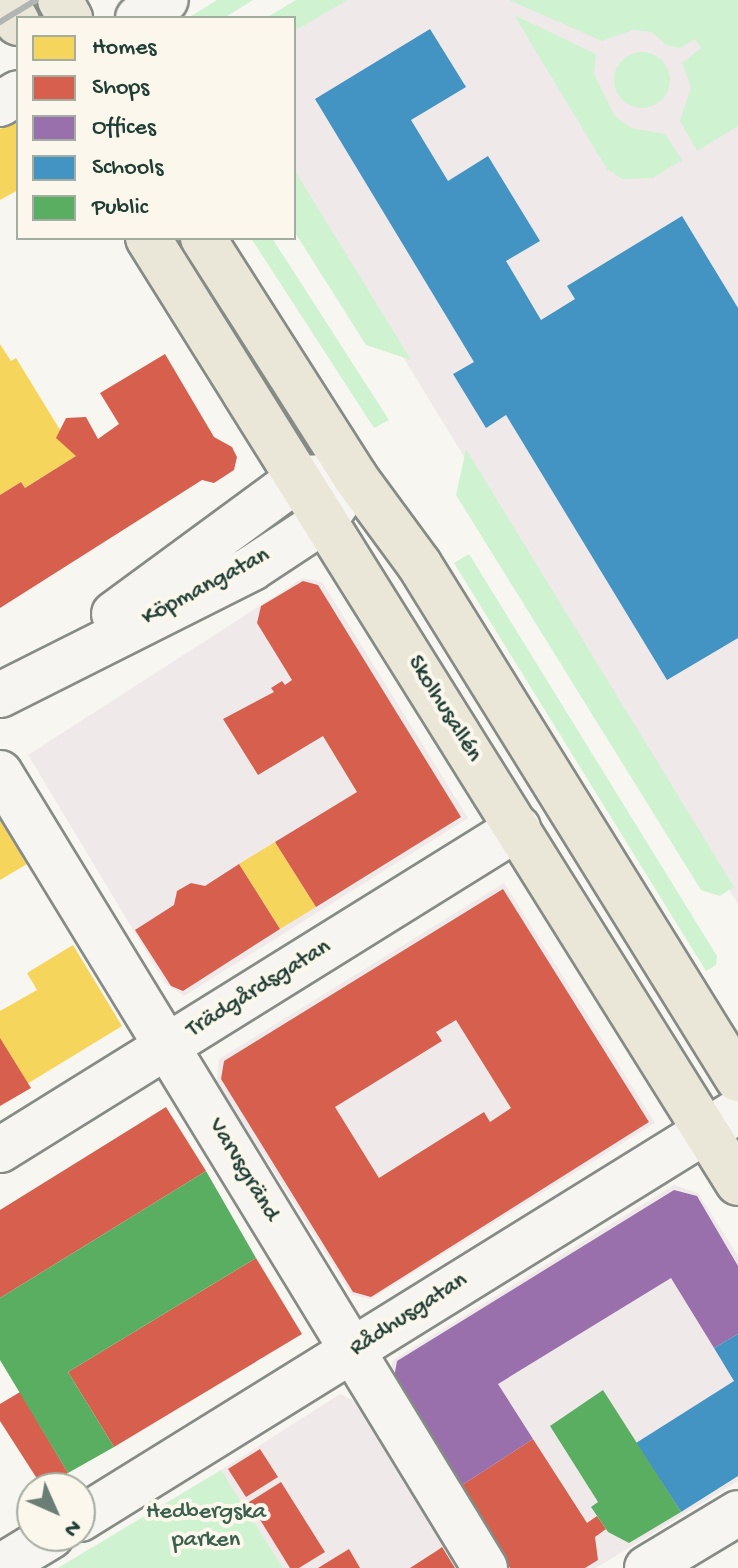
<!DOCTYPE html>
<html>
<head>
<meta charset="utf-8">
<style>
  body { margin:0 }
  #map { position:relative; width:738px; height:1568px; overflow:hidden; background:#f8f6f0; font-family:"Gochi Hand",sans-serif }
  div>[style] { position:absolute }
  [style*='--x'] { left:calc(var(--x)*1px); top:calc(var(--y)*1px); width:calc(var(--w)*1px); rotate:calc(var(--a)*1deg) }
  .built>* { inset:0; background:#f0e9ea }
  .green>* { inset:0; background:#cff2d0 }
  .round { border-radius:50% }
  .homes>* { inset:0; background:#f6d55c }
  .shops>* { inset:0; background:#d6604d }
  .offices>* { inset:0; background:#9970ab }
  .schools>* { inset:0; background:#4393c3 }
  .public>* { inset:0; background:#5aae61 }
  .roads { filter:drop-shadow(2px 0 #868b86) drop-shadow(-2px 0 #868b86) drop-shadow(0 2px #868b86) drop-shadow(0 -2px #868b86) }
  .minor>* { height:44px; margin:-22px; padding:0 22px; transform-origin:22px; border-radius:22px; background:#f6f5f1 }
  .major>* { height:44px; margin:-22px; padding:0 22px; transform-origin:22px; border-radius:22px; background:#ebe7d8 }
  .rail>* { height:6px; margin:-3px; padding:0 3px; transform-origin:3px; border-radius:3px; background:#b2b5b1 }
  span { translate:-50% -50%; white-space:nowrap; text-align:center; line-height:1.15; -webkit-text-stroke:8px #fbf7ec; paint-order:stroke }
  .street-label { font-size:24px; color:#1f3d34 }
  .park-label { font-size:24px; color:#3c604e }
  .legend { position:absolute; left:16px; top:16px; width:280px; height:224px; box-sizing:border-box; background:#fbf7ec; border:2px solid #a3ada2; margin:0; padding:10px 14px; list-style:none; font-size:24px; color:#1f3d34 }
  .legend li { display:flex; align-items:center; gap:16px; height:40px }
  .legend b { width:40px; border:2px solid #a3ada2 }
  .north { position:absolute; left:16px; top:1472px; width:80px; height:80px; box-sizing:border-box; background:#fbf7ec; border:2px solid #a3ada2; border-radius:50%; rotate:135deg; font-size:22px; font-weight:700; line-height:32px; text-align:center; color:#1f3d34 }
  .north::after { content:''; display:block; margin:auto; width:28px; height:36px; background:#6b7e76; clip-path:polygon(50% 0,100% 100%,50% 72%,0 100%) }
</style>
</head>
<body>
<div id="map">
  <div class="built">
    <i style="clip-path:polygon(338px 0,738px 0,738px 904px,294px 179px,294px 27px)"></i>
    <i style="clip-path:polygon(303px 578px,322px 582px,468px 818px,184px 996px,165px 983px,28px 755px)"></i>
    <i style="clip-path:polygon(504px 883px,655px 1123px,371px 1299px,352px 1295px,217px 1082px,219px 1059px)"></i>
    <i style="clip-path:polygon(674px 1185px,698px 1193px,738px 1256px,738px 1481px,596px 1568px,508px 1568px,387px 1383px,393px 1360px)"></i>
    <i style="clip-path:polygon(340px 1394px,357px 1402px,457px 1568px,283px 1568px,221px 1470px)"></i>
  </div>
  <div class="green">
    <i style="clip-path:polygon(217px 0,253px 0,224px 18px,188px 18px)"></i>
    <i style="clip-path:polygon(296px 0,348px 0,294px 31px,294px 18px,266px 18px)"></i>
    <i style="clip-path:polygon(509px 0,738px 0,738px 126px,697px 151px,680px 121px,691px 87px,682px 63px,701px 48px,695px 39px,680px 48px,666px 45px,652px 32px,633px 30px,602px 41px)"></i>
    <i style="clip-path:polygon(514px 15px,596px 54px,594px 74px,615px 116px,631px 128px,665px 134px,682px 160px,653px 178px,622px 179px,607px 169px)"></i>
    <i class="round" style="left:614px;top:52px;width:56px;height:56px"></i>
    <i style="clip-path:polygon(294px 169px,411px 360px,366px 345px,294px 231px)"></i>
    <i style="clip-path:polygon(251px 238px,272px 238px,389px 420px,374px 428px)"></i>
    <i style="clip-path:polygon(466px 449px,734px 887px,720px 896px,701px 890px,456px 495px)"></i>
    <i style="clip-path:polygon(469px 554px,717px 956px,716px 965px,706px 971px,454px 563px)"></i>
    <i style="clip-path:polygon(221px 1470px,283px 1568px,58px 1568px)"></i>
  </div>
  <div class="homes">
    <i style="clip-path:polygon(10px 123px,18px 124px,18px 190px,0 200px,0 129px)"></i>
    <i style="clip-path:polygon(0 344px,11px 361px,16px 358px,76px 456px,25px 488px,21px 482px,0 495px)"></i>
    <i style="clip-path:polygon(0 820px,27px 864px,0 880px)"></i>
    <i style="clip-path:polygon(275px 842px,316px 907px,280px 929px,239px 864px)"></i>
    <i style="clip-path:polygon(73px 945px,122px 1026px,27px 1084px,0 1039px,0 1011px,37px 990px,27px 973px)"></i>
  </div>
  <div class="shops">
    <i style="clip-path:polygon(165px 354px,214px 437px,232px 447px,237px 457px,234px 470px,214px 483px,202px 480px,0 608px,0 495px,21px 482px,25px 488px,76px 456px,56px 438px,66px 418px,86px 417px,98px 439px,119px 424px,100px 393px)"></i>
    <i style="clip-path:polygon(303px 581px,318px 585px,461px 817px,316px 907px,275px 842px,357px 792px,323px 736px,258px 775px,223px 719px,274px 692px,271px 688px,282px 681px,285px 685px,292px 680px,257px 623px,261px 606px)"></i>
    <i style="clip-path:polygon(239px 864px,280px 929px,183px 991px,171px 986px,135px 930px,174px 905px,177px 891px,191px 883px,205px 886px)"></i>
    <i style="clip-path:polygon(evenodd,503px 889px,649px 1122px,371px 1297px,353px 1292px,221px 1079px,224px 1061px,503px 889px,456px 1020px,511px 1108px,490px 1122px,484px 1112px,379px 1178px,335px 1107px,442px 1041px,436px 1032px,456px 1020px)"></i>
    <i style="clip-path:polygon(0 1038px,31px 1088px,0 1106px)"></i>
    <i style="clip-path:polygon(166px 1107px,206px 1171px,0 1298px,0 1210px)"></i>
    <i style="clip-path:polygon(256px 1258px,302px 1334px,114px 1447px,68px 1372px)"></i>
    <i style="clip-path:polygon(20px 1392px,68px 1473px,43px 1488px,0 1421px,0 1404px)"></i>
    <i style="clip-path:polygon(533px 1439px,587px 1523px,597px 1516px,606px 1529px,595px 1537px,598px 1560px,585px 1568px,510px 1568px,459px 1487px)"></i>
    <i style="clip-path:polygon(260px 1449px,278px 1477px,246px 1497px,228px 1469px)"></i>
    <i style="clip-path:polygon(281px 1482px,325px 1552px,299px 1568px,290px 1568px,249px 1502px)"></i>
    <i style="clip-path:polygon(442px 1547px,455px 1568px,410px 1568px,438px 1550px)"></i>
    <i style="clip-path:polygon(349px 1549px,360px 1568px,318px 1568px)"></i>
  </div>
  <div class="offices">
    <i style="clip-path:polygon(674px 1190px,697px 1196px,738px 1266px,738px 1334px,714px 1348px,671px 1278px,498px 1384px,533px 1439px,459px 1487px,393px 1383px,397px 1361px)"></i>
  </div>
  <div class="schools">
    <i style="clip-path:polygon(430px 29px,466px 87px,411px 120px,448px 181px,488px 156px,540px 241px,506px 261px,541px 320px,575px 299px,567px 286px,682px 216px,738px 308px,738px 638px,667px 680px,506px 415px,486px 428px,453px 374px,474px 362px,315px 99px)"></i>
    <i style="clip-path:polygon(738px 1334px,738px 1476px,681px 1512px,636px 1443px,734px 1381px,714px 1348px)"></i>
  </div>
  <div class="public">
    <i style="clip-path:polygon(206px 1171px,256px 1258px,68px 1372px,114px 1447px,68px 1473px,0 1360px,0 1298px)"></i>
    <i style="clip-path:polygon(603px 1390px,681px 1512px,629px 1543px,608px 1532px,591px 1507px,598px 1502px,550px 1426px)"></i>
  </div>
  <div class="roads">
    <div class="minor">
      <i style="--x:138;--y:18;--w:33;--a:-33"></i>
      <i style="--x:0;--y:104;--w:21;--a:-31"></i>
      <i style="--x:114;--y:614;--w:230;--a:-36.3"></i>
      <i style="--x:299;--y:478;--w:38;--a:-2"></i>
      <i style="--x:0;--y:695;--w:282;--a:-26.7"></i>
      <i style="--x:252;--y:568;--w:87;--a:-33.3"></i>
      <i style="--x:325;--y:520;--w:52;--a:-55.1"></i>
      <i style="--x:0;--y:773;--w:931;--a:58.61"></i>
      <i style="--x:0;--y:1150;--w:610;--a:-31.87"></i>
      <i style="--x:80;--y:1519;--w:774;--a:-31.8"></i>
      <i style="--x:0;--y:1567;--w:60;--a:-31.3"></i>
      <i style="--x:647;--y:1568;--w:106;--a:-31.1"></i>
    </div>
    <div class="major">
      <i style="--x:5;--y:0;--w:26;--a:61"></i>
      <i style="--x:60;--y:0;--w:21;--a:61"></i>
      <i style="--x:148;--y:238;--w:1114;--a:58.02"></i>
      <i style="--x:203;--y:238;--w:283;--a:57.5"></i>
      <i style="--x:355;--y:477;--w:108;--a:53.7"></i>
      <i style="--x:419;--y:564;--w:606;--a:58.23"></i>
    </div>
  </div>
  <div class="rail">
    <i style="--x:0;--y:22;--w:42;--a:-31.4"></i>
  </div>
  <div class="street-label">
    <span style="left:206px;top:587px;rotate:-28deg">Köpmangatan</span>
    <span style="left:444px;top:709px;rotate:58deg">Skolhusallén</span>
    <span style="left:259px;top:989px;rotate:-32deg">Trädgårdsgatan</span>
    <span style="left:243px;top:1170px;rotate:59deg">Varvsgränd</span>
    <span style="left:409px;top:1315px;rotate:-33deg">Rådhusgatan</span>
  </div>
  <div class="park-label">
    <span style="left:206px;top:1527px">Hedbergska<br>parken</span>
  </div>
  <ul class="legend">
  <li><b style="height:22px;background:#f6d55c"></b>Homes</li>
  <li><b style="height:22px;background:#d6604d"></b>Shops</li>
  <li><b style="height:22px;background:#9970ab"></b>Offices</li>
  <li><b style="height:22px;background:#4393c3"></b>Schools</li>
  <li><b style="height:22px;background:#5aae61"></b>Public</li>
  </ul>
  <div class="north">N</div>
</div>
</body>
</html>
